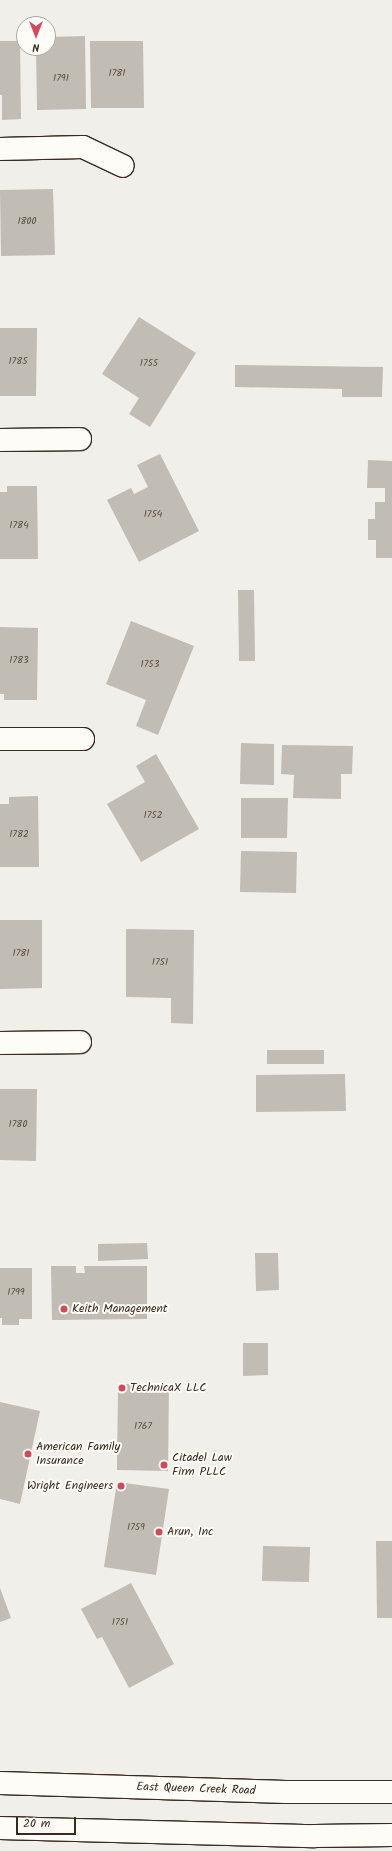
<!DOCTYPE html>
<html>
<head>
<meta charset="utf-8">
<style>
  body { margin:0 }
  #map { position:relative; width:392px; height:1851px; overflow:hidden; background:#f1efea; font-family:Kalam,sans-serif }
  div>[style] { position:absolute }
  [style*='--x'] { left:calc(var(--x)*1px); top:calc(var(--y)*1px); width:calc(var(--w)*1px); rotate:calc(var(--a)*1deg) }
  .building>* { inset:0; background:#c1bcb4 }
  .roads { filter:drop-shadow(1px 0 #3b2a1e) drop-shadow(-1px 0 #3b2a1e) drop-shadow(0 1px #3b2a1e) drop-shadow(0 -1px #3b2a1e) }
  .minor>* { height:22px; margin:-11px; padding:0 11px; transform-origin:11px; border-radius:11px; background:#fdfcf7 }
  .major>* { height:22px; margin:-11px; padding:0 11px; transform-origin:11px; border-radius:11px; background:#fdfcf7 }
  .dots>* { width:11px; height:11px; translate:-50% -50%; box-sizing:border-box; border:2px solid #fdfcf7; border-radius:50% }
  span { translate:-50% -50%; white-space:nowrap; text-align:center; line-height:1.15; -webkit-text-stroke:4px #fdfcf7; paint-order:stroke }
  .number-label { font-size:10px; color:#5c4e44 }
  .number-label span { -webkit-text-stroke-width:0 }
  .poi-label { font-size:12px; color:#3b2a1e }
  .left { translate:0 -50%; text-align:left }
  .right { translate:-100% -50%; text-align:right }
  .street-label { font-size:12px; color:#3b2a1e }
  .north { position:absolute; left:16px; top:16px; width:40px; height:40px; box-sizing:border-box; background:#fdfcf7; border:1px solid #afa8a0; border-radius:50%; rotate:180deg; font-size:11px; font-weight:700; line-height:16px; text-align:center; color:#3b2a1e }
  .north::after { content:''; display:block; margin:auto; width:14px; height:18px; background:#d1495b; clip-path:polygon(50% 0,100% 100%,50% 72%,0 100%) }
  .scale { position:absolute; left:16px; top:1817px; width:60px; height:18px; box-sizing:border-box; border:2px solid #3b2a1e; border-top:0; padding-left:5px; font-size:12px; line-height:14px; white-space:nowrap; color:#3b2a1e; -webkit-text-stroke:3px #fdfcf7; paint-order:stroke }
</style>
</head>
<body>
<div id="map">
  <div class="building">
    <i style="clip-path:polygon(85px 36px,86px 109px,37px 110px,36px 48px,48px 48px,48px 37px)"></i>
    <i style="clip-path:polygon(0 41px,20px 41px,21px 119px,2px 120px,2px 95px,0 95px)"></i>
    <i style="clip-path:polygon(90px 41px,143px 41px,144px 108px,91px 108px)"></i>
    <i style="clip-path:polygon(53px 189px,55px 255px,1px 256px,0 190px)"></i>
    <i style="clip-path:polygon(139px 317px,196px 353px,150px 427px,129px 414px,139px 398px,102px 374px)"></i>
    <i style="clip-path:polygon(0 328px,37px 328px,36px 396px,0 396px)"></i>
    <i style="clip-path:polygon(235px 365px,383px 367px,382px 397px,342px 397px,342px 389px,235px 387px)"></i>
    <i style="clip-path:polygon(160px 454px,199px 531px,139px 562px,107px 500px,131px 488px,134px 494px,148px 487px,137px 465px)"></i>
    <i style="clip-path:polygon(368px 460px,392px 461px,392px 558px,376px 558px,376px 540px,368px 540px,368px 519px,375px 519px,375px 502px,385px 502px,385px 488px,367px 488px)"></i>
    <i style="clip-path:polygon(7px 486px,37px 486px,38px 559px,0 559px,0 492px,7px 492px)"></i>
    <i style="clip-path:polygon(238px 590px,254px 590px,255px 661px,239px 661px)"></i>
    <i style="clip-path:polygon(131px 621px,194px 646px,158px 735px,136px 726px,146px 700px,106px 684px)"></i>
    <i style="clip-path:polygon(0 627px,38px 628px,37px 700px,4px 700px,4px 694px,0 694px)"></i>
    <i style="clip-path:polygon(241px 743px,274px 744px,274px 785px,240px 784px)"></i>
    <i style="clip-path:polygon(282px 745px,353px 746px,352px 774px,341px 774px,341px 799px,293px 798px,294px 775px,281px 774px)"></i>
    <i style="clip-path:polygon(156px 754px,199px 829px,141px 862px,107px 804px,145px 782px,136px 766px)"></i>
    <i style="clip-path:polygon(38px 796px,39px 867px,0 867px,0 804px,9px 804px,9px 797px)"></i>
    <i style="clip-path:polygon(241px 798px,288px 798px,287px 838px,241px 838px)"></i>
    <i style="clip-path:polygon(241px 851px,297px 852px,296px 893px,240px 892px)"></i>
    <i style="clip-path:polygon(0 920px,42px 920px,42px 988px,0 989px)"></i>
    <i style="clip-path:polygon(126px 929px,194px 930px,193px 1024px,171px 1023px,171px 998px,126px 997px)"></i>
    <i style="clip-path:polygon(267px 1050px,324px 1050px,324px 1064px,267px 1064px)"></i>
    <i style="clip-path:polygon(345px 1074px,346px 1111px,256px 1112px,256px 1075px)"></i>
    <i style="clip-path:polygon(0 1089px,37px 1089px,36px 1161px,0 1160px)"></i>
    <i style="clip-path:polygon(147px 1243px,148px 1259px,98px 1261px,98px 1244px)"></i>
    <i style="clip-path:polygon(255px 1253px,278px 1253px,279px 1290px,256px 1291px)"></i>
    <i style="clip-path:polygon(51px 1266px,76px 1266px,76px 1273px,85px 1273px,84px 1266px,147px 1266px,147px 1319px,52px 1320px)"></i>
    <i style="clip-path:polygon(0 1268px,32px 1268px,32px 1319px,19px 1319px,19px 1325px,2px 1325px,2px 1318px,0 1318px)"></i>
    <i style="clip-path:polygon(243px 1343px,268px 1343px,268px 1375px,243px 1376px)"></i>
    <i style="clip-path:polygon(118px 1384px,169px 1384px,168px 1471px,117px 1470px)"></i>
    <i style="clip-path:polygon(0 1402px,40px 1411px,20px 1504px,0 1499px)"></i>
    <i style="clip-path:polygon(117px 1482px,169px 1489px,156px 1575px,104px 1567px)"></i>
    <i style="clip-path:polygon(376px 1541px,392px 1541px,392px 1618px,377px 1618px)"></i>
    <i style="clip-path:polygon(263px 1546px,310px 1547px,309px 1582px,262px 1581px)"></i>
    <i style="clip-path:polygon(131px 1583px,174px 1664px,129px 1688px,102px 1637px,97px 1639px,81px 1609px)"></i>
    <i style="clip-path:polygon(0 1588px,11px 1618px,0 1622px)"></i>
  </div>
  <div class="roads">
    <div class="minor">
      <i style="--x:0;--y:149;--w:83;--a:-1.4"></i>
      <i style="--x:83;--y:147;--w:44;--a:25.4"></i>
      <i style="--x:0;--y:440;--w:80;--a:-0.7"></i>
      <i style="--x:0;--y:739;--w:83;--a:0"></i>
      <i style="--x:0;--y:1043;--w:80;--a:-0.7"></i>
    </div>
    <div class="major">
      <i style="--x:0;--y:1783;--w:286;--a:1.8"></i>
      <i style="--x:286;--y:1792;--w:106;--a:0"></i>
      <i style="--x:0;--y:1828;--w:314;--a:1.5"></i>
      <i style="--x:314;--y:1836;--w:78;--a:-0.7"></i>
    </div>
  </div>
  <div class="dots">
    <i style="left:64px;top:1309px;background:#d1495b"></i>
    <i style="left:122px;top:1388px;background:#d1495b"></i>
    <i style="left:28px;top:1454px;background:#d1495b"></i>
    <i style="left:164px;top:1465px;background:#d1495b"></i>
    <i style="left:121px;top:1486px;background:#d1495b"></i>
    <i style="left:159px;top:1532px;background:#d1495b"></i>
  </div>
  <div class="number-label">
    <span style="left:117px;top:74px">1781</span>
    <span style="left:61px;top:79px">1791</span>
    <span style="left:27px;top:222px">1800</span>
    <span style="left:18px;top:362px">1785</span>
    <span style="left:149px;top:364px">1755</span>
    <span style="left:153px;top:515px">1754</span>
    <span style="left:19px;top:526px">1784</span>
    <span style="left:19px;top:661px">1783</span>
    <span style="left:150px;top:665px">1753</span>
    <span style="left:153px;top:816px">1752</span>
    <span style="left:19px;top:835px">1782</span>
    <span style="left:21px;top:954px">1781</span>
    <span style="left:160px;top:963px">1751</span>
    <span style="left:18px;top:1125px">1780</span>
    <span style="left:16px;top:1293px">1799</span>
    <span style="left:143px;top:1427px">1767</span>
    <span style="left:136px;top:1528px">1759</span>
    <span style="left:120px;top:1623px">1751</span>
  </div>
  <div class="poi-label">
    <span class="left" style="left:72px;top:1309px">Keith Management</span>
    <span class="left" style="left:130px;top:1388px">TechnicaX LLC</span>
    <span class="left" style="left:36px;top:1454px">American Family<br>Insurance</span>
    <span class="left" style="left:172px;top:1465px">Citadel Law<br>Firm PLLC</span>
    <span class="right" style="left:113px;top:1486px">Wright Engineers</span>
    <span class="left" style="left:167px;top:1532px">Arun, Inc</span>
  </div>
  <div class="street-label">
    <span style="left:196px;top:1789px;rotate:2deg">East Queen Creek Road</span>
  </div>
  <div class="north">N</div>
  <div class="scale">20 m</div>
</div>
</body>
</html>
